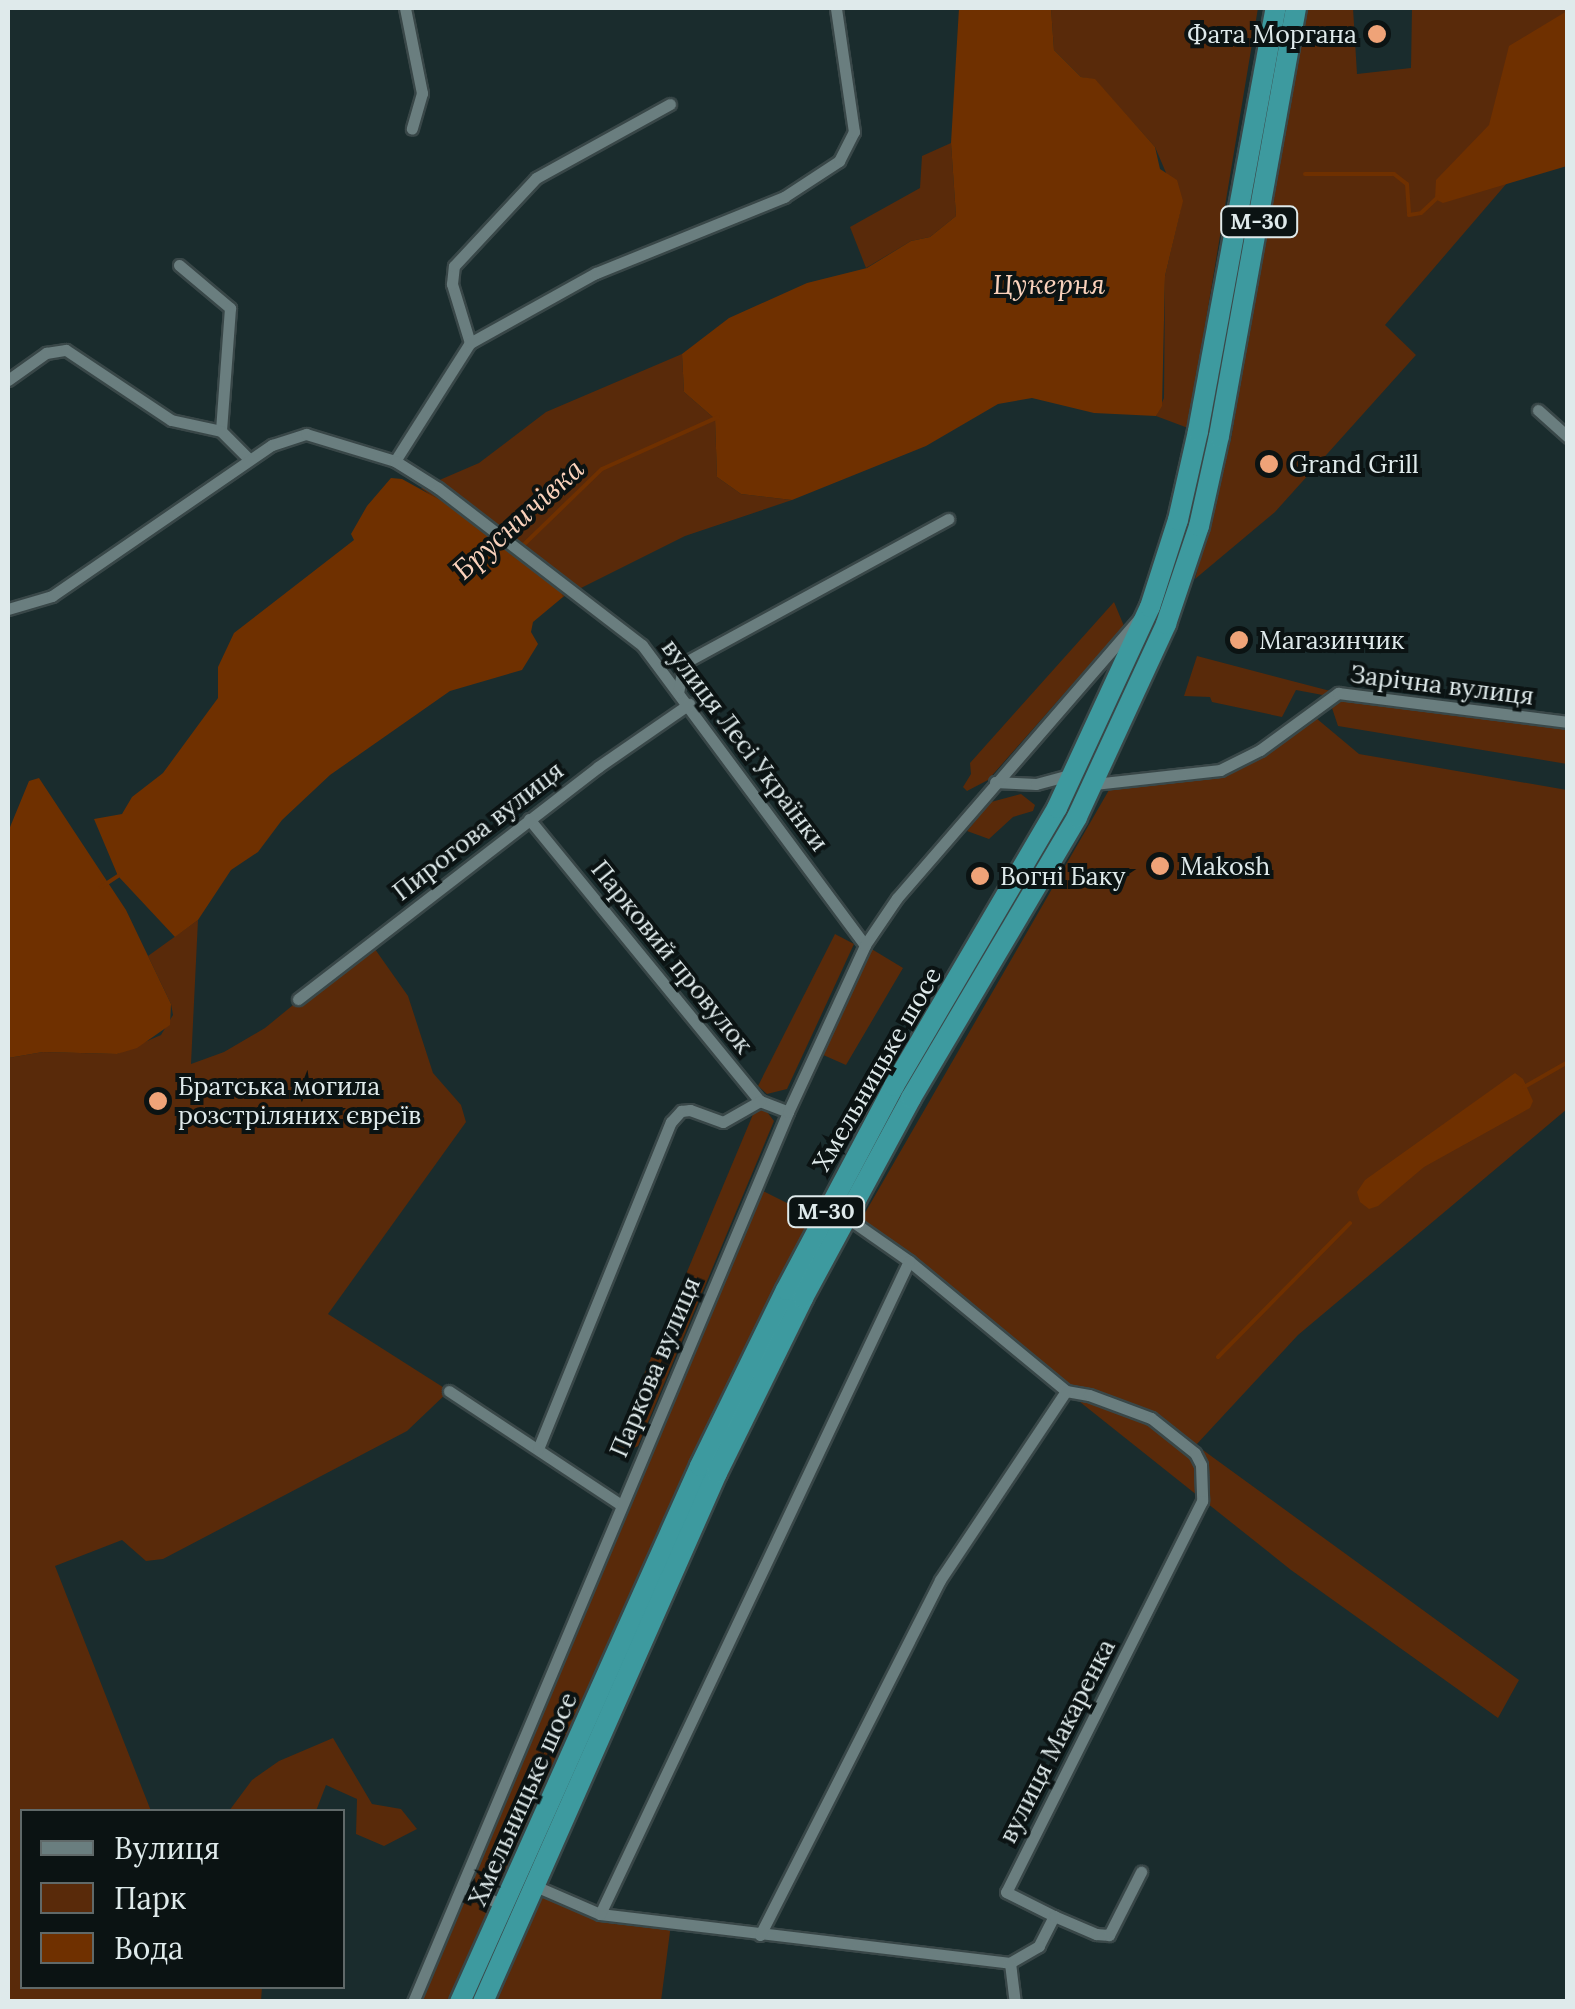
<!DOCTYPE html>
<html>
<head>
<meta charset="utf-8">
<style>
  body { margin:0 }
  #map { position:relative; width:1575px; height:2009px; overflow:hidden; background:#1a2c2d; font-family:Lora,serif }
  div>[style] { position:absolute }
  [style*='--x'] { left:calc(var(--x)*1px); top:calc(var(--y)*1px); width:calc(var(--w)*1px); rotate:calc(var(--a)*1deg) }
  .green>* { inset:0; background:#592a0a }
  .water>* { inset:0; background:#6f3000 }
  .stream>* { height:4px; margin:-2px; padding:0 2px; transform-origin:2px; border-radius:2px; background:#6f3000 }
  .roads { filter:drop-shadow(2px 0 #394748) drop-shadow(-2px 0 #394748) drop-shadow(0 2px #394748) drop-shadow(0 -2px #394748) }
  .minor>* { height:11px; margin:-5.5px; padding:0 5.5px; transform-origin:5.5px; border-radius:5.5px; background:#6a7e7f }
  .trunk>* { height:20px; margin:-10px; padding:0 10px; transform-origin:10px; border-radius:10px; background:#3d9a9f }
  .dots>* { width:28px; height:28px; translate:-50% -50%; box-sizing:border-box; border:5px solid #0b1313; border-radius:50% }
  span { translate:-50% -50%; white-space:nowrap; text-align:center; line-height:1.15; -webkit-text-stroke:8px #0b1313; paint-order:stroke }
  .shield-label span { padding:2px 8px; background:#0b1313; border:2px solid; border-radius:8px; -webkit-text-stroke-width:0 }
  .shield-label { font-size:22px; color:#dfeaeb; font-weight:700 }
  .poi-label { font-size:25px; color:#dfeaeb }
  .right { translate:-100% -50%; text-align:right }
  .left { translate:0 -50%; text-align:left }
  .street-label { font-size:25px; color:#dfeaeb }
  .water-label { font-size:28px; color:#fad2bc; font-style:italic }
  .frame { position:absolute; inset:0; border:10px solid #dfeaeb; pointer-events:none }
  .legend { position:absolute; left:20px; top:1809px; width:325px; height:180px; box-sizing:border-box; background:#0b1313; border:2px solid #606969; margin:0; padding:12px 18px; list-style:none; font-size:30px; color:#dfeaeb }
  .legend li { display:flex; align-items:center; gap:20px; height:50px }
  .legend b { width:50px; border:2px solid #606969 }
</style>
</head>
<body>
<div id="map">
  <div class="green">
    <i style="clip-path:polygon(1051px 8px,1258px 8px,1188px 428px,1156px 416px,1164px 398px,1165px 276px,1181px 208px,1155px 147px,1095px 80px,1081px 77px,1054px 50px)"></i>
    <i style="clip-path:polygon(1304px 8px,1353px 8px,1357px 74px,1411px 68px,1412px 8px,1567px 8px,1567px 28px,1484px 185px,1507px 183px,1385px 325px,1416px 355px,1275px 512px,1195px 579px,1231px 439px)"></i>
    <i style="clip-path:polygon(951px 143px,956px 216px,930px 237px,911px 241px,866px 268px,850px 227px,920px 188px,922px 156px)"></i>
    <i style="clip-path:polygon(682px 354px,684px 392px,715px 419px,717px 477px,741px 494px,792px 500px,685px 536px,563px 597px,562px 592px,421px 488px,479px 463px,546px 412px)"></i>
    <i style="clip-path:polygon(1114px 602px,1124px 626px,988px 780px,967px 791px,963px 787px,971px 774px,970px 763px)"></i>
    <i style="clip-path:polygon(1197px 656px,1338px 693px,1567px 722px,1567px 764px,1338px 726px,1328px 696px,1296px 690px,1282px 717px,1212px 702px,1210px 697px,1184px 696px)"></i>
    <i style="clip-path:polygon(1310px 713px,1359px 754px,1567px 790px,1567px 1109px,1298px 1335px,1196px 1445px,1519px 1680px,1498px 1718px,1291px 1570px,858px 1225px,1113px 783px,1220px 770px)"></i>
    <i style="clip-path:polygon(1021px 794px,1035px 805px,1033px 811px,1013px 817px,989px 839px,967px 831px,991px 802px)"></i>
    <i style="clip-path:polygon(198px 920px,191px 1064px,224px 1052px,265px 1028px,370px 942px,408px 996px,433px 1073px,461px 1105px,466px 1122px,328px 1314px,449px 1391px,407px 1431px,163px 1559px,146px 1561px,122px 1540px,55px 1566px,151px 1811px,22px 1812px,22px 1986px,262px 1987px,261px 2001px,8px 2002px,8px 1058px,43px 1052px,117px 1054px,161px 1035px,173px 1015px,171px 1004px,148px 956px)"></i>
    <i style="clip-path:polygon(835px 934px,854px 944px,787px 1089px,767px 1094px,758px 1086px)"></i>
    <i style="clip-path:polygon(865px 945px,903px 968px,846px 1065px,821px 1054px,761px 1190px,811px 1215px,666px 1518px,450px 2001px,413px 2002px)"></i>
    <i style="clip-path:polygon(764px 1108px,774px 1121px,638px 1446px,626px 1452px,614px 1446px,754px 1112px)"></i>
    <i style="clip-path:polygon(333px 1738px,372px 1804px,401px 1809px,417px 1829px,384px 1846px,356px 1834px,357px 1799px,326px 1785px,316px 1811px,229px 1811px,252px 1780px,279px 1761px)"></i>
    <i style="clip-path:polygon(539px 1888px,600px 1914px,671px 1924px,661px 2001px,490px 2002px)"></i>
  </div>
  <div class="water">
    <i style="clip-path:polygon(959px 8px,1051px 8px,1054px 50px,1081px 77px,1095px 79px,1155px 147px,1160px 169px,1177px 180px,1183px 201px,1165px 276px,1162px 406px,1156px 416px,1094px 413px,1032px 398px,998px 404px,926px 446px,792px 500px,741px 494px,717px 477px,715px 419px,684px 392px,682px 354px,729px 318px,807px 283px,867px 268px,911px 241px,930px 237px,956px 216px,951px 143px)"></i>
    <i style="clip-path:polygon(1567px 11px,1567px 166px,1443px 203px,1435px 199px,1436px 180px,1489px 125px,1509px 46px)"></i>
    <i style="clip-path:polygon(391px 478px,402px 479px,449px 505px,562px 592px,563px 597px,533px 622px,531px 632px,538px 644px,522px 670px,450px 691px,330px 775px,282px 820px,258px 852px,231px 870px,198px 920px,175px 937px,118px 876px,94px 819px,122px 814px,132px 797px,163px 773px,218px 698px,218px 667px,234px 633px,354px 540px,351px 534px,367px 506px)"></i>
    <i style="clip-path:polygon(39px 778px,126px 910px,171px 1004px,170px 1025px,137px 1048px,117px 1054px,43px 1052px,8px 1058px,8px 832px,29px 781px)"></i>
    <i style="clip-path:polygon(1515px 1073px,1523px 1079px,1533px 1101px,1530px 1108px,1424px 1167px,1378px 1206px,1369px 1209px,1360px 1202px,1357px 1192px,1365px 1180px)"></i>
  </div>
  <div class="stream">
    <i style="--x:1305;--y:174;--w:89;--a:0"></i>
    <i style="--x:1394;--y:174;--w:16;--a:38"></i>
    <i style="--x:1407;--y:184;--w:31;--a:86"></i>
    <i style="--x:1409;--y:215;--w:12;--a:-9"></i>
    <i style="--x:1421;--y:213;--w:23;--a:-43"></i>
    <i style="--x:510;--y:558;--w:128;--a:-44.1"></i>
    <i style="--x:602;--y:469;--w:127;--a:-24.1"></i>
    <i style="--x:101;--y:887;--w:20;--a:-33"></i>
    <i style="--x:1524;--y:1087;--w:51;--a:-29.6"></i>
    <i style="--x:1218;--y:1357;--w:188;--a:-45.4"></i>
  </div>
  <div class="roads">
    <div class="minor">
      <i style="--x:405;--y:8;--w:87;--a:78.7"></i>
      <i style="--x:422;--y:93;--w:37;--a:106"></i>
      <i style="--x:179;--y:265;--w:67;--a:40.1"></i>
      <i style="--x:230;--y:308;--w:123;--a:94.2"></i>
      <i style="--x:470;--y:343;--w:62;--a:-107"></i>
      <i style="--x:452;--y:284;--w:18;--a:-84"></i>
      <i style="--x:454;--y:266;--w:120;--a:-47"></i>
      <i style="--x:536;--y:178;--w:153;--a:-28.9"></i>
      <i style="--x:8;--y:380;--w:47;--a:-35.4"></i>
      <i style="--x:46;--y:353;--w:20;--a:-9"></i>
      <i style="--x:66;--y:350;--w:126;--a:33.7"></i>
      <i style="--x:171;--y:420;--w:51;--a:12.4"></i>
      <i style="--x:221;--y:431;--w:40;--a:45"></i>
      <i style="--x:1538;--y:410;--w:40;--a:42"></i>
      <i style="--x:395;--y:461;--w:140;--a:-57.6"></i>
      <i style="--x:470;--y:343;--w:144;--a:-29.1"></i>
      <i style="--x:596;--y:273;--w:203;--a:-22"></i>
      <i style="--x:784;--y:197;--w:66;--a:-33.2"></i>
      <i style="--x:839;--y:161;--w:33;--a:-63"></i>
      <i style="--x:854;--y:132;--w:125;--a:-98.3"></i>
      <i style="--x:8;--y:609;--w:46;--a:-16.5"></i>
      <i style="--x:52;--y:596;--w:267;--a:-34.5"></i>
      <i style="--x:272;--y:445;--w:36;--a:-18"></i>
      <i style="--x:306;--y:434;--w:93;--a:16.9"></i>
      <i style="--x:395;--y:461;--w:51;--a:32.1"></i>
      <i style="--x:438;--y:488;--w:257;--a:37.6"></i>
      <i style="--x:642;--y:645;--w:374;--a:53.4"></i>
      <i style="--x:678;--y:693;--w:31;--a:-79"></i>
      <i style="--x:684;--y:663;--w:301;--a:-28.6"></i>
      <i style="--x:995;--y:782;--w:41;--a:2.8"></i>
      <i style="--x:1036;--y:784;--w:39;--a:-15"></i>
      <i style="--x:1094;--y:784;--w:127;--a:-6.3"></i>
      <i style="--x:1220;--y:770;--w:45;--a:-26.6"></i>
      <i style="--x:1260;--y:750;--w:97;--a:-36.2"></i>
      <i style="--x:1338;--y:693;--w:232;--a:7.2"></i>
      <i style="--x:529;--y:819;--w:365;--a:50.7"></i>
      <i style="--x:760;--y:1101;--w:30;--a:21"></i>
      <i style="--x:298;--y:999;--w:379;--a:-37.7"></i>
      <i style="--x:598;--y:767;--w:111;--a:-34.7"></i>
      <i style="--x:846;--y:1217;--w:77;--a:34.9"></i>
      <i style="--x:909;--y:1261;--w:204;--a:39.6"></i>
      <i style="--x:1066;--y:1391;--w:23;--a:10"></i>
      <i style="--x:1089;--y:1395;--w:66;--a:20.4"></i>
      <i style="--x:1151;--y:1418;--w:56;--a:38.5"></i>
      <i style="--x:1195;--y:1453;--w:13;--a:63"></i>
      <i style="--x:1201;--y:1465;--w:36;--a:88"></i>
      <i style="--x:1202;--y:1501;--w:437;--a:116.6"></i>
      <i style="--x:1006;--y:1892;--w:54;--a:26.6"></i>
      <i style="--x:1054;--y:1916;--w:34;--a:117"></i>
      <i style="--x:1039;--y:1946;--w:34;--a:150"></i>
      <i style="--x:449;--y:1391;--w:206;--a:33.5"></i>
      <i style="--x:538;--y:1449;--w:353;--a:-67.9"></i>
      <i style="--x:671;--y:1122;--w:15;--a:-48"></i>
      <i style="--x:681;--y:1111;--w:9;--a:-6"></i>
      <i style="--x:690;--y:1110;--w:35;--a:20"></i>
      <i style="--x:723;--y:1122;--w:43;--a:-29.6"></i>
      <i style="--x:533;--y:1885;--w:73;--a:23.4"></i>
      <i style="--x:600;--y:1914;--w:413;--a:6.8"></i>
      <i style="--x:462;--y:1887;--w:45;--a:23.7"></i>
      <i style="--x:600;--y:1914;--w:722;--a:-64.68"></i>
      <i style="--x:1054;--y:1916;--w:46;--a:23.2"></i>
      <i style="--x:1096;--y:1934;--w:13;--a:4"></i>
      <i style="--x:1109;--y:1935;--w:71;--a:-63.1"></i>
      <i style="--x:760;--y:1935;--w:398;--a:-63.1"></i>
      <i style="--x:940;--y:1580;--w:227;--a:-56.3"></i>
      <i style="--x:1010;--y:1963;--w:39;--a:83"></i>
      <i style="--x:413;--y:2002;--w:966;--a:-67.15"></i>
      <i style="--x:788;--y:1112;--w:184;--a:-65.2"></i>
      <i style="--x:865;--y:945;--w:57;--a:-55.8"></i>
      <i style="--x:897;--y:898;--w:371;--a:-49.1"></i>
    </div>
    <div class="trunk">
      <i style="--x:460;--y:2002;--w:587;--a:-65.88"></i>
      <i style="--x:700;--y:1466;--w:196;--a:-64"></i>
      <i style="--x:786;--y:1290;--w:231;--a:-62.1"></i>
      <i style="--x:894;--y:1086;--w:322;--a:-59.6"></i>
      <i style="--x:1057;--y:808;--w:221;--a:-65.2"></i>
      <i style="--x:1150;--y:607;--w:91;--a:-72.2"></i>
      <i style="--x:1178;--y:520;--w:91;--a:-77.3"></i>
      <i style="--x:1198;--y:431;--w:430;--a:-79.6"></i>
      <i style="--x:483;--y:2002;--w:578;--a:-66.14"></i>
      <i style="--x:717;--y:1473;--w:195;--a:-63.8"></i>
      <i style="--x:803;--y:1298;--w:227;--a:-61.6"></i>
      <i style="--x:911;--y:1098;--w:326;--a:-59.4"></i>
      <i style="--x:1077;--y:817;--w:213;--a:-65.2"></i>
      <i style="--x:1166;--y:624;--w:103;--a:-71.4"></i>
      <i style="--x:1199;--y:526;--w:92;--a:-77.5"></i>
      <i style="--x:1219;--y:436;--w:435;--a:-79.8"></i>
    </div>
  </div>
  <div class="dots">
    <i style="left:1377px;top:34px;background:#efa378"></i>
    <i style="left:1269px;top:464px;background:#efa378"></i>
    <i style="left:1239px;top:640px;background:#efa378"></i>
    <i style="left:1160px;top:866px;background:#efa378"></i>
    <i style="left:980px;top:876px;background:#efa378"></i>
    <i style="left:158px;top:1101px;background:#efa378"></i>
  </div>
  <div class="shield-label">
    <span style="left:1259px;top:222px">М-30</span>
    <span style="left:826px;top:1212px">М-30</span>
  </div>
  <div class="poi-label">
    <span class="right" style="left:1357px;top:34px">Фата Моргана</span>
    <span class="left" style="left:1289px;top:464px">Grand Grill</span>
    <span class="left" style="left:1259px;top:640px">Магазинчик</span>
    <span class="left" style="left:1180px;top:866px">Makosh</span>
    <span class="left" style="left:1000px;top:876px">Вогні Баку</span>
    <span class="left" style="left:178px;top:1101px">Братська могила<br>розстріляних євреїв</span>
  </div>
  <div class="street-label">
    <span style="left:1442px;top:685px;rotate:7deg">Зарічна вулиця</span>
    <span style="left:745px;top:745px;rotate:53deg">вулиця Лесі Українки</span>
    <span style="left:478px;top:831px;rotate:-38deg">Пирогова вулиця</span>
    <span style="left:672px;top:957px;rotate:51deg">Парковий провулок</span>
    <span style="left:877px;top:1069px;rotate:-60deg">Хмельницьке шосе</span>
    <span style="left:655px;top:1367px;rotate:-67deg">Паркова вулиця</span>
    <span style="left:1057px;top:1741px;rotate:-63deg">вулиця Макаренка</span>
    <span style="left:523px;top:1799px;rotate:-66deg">Хмельницьке шосе</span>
  </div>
  <div class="water-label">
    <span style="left:1049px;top:284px">Цукерня</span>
    <span style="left:518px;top:519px;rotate:-42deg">Брусничівка</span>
  </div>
  <div class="frame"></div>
  <ul class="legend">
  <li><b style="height:12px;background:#6a7e7f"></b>Вулиця</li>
  <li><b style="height:28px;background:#592a0a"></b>Парк</li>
  <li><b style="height:28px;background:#6f3000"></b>Вода</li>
  </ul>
</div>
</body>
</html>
